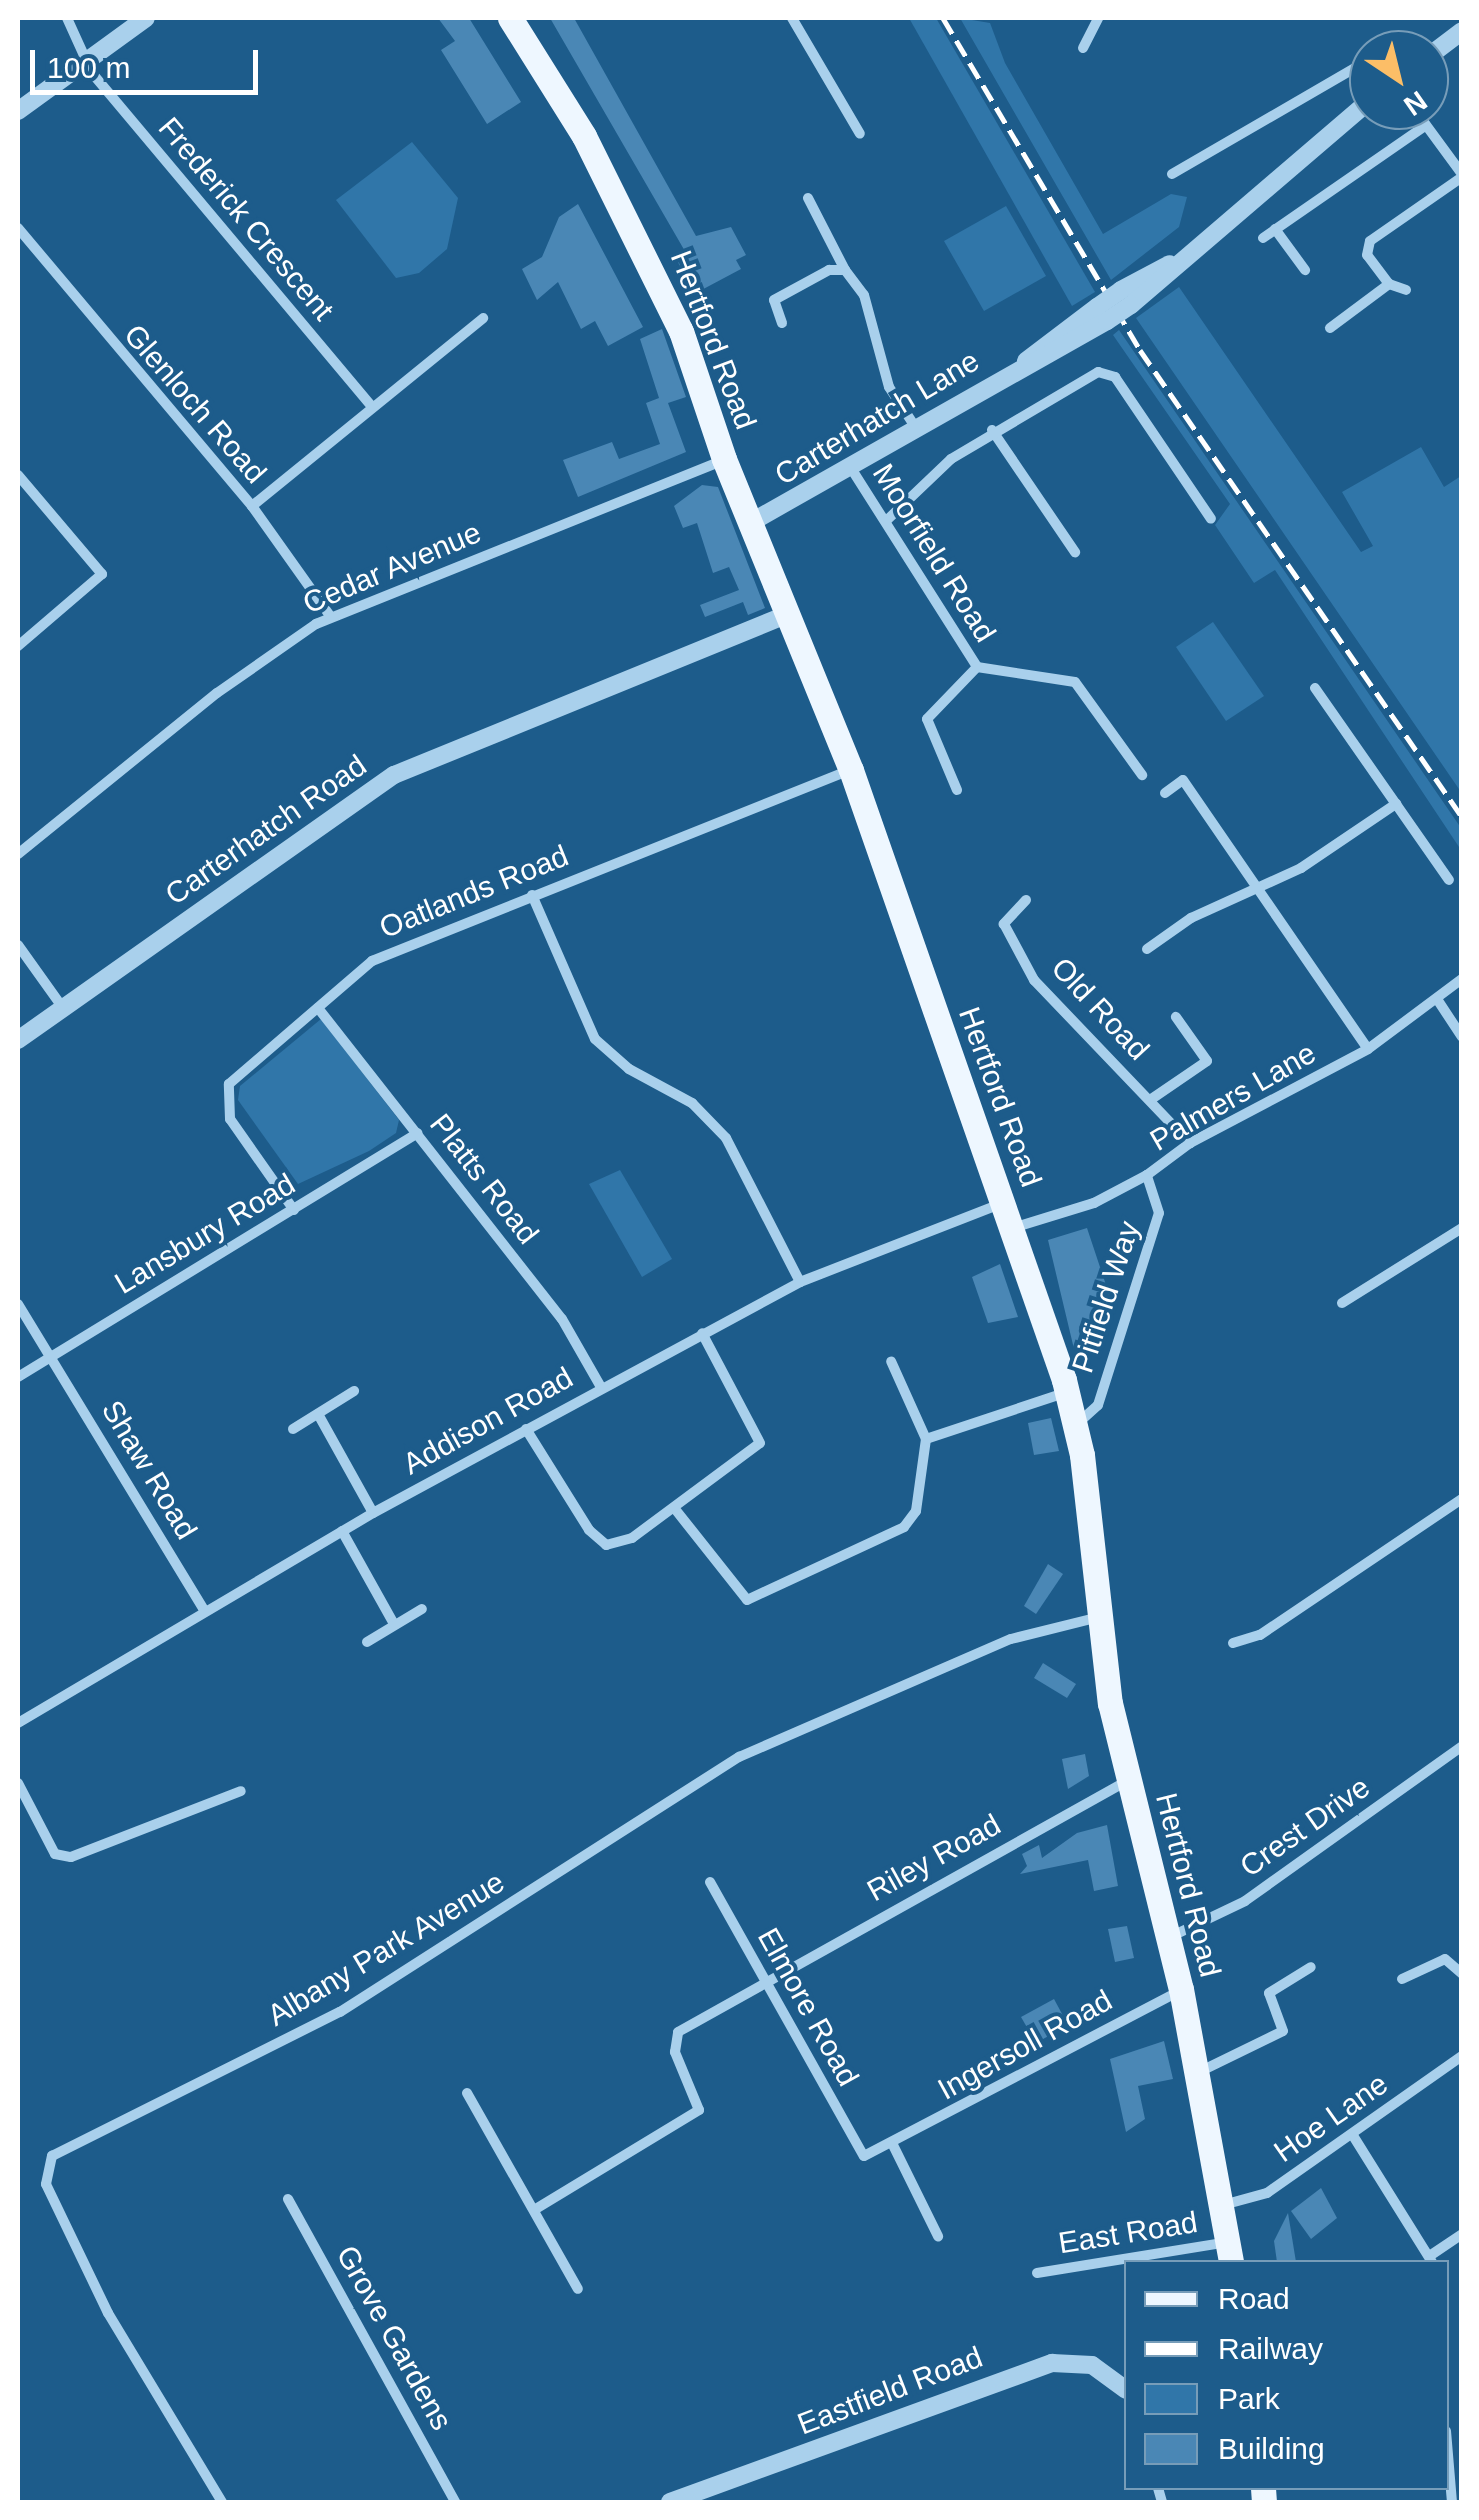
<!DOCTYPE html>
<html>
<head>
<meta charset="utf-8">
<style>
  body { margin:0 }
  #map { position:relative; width:1479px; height:2520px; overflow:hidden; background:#1d5c8b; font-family:Helvetica,sans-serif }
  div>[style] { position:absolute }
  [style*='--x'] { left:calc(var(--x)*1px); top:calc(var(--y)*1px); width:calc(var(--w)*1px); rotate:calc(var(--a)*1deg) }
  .green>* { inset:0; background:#3076a9 }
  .building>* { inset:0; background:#4a87b5 }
  .minor>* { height:10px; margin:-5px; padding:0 5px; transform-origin:5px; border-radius:5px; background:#a9d0ec }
  .tertiary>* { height:18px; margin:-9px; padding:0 9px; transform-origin:9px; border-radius:9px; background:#a9d0ec }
  .primary>* { height:25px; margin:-12.5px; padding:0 12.5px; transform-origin:12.5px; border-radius:12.5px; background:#eef7ff }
  .rail>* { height:5px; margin-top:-2.5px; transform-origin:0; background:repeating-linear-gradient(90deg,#fff 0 18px,transparent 0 26px) }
  .tertiary-bridge>* { height:18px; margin:-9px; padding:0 9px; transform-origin:9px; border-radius:9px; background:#a9d0ec }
  span { translate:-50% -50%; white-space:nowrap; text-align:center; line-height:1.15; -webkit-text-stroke:8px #1d5c8b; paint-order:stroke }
  .street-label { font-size:30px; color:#fff }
  .frame { position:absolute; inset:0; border:20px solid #fff; pointer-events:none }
  .legend { position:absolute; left:1124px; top:2260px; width:325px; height:230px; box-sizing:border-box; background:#1d5c8b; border:2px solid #779db9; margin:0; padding:12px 18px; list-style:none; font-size:30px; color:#fff }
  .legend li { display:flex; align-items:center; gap:20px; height:50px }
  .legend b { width:50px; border:2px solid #779db9 }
  .north { position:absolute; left:1349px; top:30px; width:100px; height:100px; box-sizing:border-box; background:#1d5c8b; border:2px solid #779db9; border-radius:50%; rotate:145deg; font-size:28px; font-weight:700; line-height:40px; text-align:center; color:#fff }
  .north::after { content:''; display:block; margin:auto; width:35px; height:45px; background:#fcbe67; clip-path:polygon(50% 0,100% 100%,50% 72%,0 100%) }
  .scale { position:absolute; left:30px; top:50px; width:228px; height:45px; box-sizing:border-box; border:5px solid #fff; border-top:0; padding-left:12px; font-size:30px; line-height:35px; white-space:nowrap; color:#fff; -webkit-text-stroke:8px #1d5c8b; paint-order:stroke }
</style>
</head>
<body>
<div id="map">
  <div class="green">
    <i style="clip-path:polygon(909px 18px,936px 18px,1095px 292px,1072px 306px)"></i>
    <i style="clip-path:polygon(960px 18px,990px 23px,1005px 63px,1103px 234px,1171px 194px,1187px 197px,1179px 227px,1111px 280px)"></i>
    <i style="clip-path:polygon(412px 142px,458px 198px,447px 249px,419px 273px,396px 278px,336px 200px)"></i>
    <i style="clip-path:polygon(1006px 206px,1046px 276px,984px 311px,944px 241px)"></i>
    <i style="clip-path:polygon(1179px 287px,1361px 552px,1373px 546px,1342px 492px,1421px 447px,1444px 487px,1461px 476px,1461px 792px,1136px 318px)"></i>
    <i style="clip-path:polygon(1119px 330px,1461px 828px,1461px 850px,1275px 570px,1254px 583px,1215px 525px,1230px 504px,1113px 335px)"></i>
    <i style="clip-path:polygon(1213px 622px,1264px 696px,1226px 721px,1176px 647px)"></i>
    <i style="clip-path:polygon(321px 1019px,399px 1120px,396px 1133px,369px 1151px,298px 1184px,238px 1100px,240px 1086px)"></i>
    <i style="clip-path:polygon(620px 1170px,672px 1259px,642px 1277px,589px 1184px)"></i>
  </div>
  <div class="building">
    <i style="clip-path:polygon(438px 18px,469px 18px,521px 102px,487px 124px,441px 50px,455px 41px)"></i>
    <i style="clip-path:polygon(550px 18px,574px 18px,696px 236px,731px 227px,746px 255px,736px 260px,741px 269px,694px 294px,686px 287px,677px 258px,686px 253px)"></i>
    <i style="clip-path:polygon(578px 204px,643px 327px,608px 346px,595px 321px,581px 329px,558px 282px,537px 300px,522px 269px,542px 257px,559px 217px)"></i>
    <i style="clip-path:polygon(662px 329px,686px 397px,668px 403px,686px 452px,578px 497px,563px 460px,612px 442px,619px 459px,660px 444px,646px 403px,659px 398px,640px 339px)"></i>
    <i style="clip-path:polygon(702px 485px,718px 487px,765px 608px,748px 615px,743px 602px,705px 617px,700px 605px,739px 590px,729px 567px,713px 573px,697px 523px,683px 528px,674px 506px)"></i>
    <i style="clip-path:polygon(1087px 1228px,1109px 1294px,1102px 1320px,1093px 1323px,1100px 1342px,1074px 1349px,1048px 1240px)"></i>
    <i style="clip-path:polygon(1000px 1264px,1018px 1317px,988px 1323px,972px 1277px)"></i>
    <i style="clip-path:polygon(1051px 1418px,1059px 1451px,1034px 1455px,1028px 1423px)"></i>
    <i style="clip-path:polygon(1048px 1564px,1063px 1574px,1036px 1614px,1024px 1606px)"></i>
    <i style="clip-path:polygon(1043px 1663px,1076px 1684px,1067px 1698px,1034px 1678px)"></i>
    <i style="clip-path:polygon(1085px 1754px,1089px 1776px,1068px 1789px,1062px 1759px)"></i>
    <i style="clip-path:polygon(1107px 1825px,1118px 1886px,1094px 1891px,1088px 1860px,1020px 1874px,1027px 1866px,1022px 1854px,1039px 1845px,1042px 1858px,1077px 1833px)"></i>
    <i style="clip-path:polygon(1127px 1926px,1134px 1958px,1115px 1962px,1108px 1929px)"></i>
    <i style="clip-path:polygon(1054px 1999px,1068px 2025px,1036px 2043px,1021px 2017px)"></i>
    <i style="clip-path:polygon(1164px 2041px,1173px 2079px,1138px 2086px,1145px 2119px,1126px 2132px,1110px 2059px)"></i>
    <i style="clip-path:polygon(1321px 2188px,1337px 2218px,1311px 2239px,1291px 2211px)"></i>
    <i style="clip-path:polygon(1288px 2213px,1296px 2262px,1277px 2262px,1274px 2241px)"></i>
  </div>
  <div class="minor">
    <i style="--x:67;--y:18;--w:60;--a:65.6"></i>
    <i style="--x:92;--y:73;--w:434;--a:50"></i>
    <i style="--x:792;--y:18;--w:134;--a:59.6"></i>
    <i style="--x:1083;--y:48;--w:34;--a:-63"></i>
    <i style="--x:1415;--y:110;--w:79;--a:53.7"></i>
    <i style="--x:1172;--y:174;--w:228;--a:-30.1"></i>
    <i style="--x:808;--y:198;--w:81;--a:62.8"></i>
    <i style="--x:18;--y:228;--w:363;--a:49.9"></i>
    <i style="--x:252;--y:506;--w:136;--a:54.6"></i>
    <i style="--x:1275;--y:229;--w:51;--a:53.8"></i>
    <i style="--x:1263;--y:238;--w:198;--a:-34.7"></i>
    <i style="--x:1389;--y:284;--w:18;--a:19"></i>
    <i style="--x:782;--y:323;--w:24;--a:-109"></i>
    <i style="--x:774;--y:300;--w:63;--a:-28.6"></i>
    <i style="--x:829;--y:270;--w:16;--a:0"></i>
    <i style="--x:845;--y:270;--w:31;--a:53"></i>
    <i style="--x:864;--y:295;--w:95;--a:74.8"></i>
    <i style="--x:889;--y:387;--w:49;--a:56.6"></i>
    <i style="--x:1330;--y:328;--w:74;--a:-36.7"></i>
    <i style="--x:1389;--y:284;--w:36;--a:-127"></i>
    <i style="--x:1367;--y:255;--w:14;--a:-78"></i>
    <i style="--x:1370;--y:241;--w:112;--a:-34.8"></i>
    <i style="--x:992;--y:430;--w:148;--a:55.8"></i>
    <i style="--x:849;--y:465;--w:239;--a:57.6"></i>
    <i style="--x:977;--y:667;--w:99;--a:8.7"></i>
    <i style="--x:1075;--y:682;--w:115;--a:54.2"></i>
    <i style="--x:18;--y:475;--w:130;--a:49.7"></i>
    <i style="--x:102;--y:574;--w:111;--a:139.4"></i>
    <i style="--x:252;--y:506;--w:298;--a:-39.1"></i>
    <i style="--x:886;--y:521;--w:90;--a:-43.6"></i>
    <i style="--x:951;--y:459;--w:171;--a:-30.6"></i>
    <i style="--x:1098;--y:372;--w:18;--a:16"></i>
    <i style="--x:1115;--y:377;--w:171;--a:55.9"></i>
    <i style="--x:1315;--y:688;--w:234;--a:55.1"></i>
    <i style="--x:957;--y:790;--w:77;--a:-112.9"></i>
    <i style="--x:927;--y:719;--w:72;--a:-46.1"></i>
    <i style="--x:1165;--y:793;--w:22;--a:-36"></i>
    <i style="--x:1183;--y:780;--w:326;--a:55.5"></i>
    <i style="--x:18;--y:854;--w:256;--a:-39"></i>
    <i style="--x:217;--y:693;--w:121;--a:-34.9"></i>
    <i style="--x:316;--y:624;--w:439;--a:-21.9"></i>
    <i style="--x:532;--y:895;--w:157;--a:66.4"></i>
    <i style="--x:595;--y:1039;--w:45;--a:41.4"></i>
    <i style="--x:629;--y:1069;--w:72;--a:28.4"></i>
    <i style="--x:692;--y:1103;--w:49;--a:45.8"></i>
    <i style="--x:726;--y:1138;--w:162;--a:62.8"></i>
    <i style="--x:1026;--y:900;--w:33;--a:133"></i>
    <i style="--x:1004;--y:924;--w:64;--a:61.8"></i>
    <i style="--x:1034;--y:980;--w:226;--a:46.3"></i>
    <i style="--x:18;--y:945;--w:77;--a:54.5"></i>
    <i style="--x:1147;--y:949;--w:54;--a:-35.2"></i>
    <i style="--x:1191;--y:918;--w:121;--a:-24.4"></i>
    <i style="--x:1301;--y:868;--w:115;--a:-34"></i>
    <i style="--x:1437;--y:999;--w:45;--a:56.7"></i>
    <i style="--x:318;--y:1008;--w:395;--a:51.9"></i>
    <i style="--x:562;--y:1319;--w:78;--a:60.2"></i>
    <i style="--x:1150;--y:1100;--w:69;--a:-34.4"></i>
    <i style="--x:1207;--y:1061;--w:54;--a:-125.2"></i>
    <i style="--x:294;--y:1210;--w:111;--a:-125.1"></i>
    <i style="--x:230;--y:1119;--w:35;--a:-92"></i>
    <i style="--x:229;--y:1084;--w:189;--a:-40.7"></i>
    <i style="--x:372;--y:961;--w:515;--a:-21.78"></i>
    <i style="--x:1013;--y:1228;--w:85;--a:-17.2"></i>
    <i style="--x:1094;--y:1203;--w:60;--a:-27.8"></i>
    <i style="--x:1147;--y:1175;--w:54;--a:-36.7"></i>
    <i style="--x:1190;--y:1143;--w:201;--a:-27.8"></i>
    <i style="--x:1368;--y:1049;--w:117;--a:-36.7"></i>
    <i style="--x:1342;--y:1303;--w:142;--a:-32"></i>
    <i style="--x:18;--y:1304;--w:358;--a:58.7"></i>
    <i style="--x:18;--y:1377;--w:468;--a:-31.4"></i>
    <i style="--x:318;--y:1414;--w:113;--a:60.9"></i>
    <i style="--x:1077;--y:1424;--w:28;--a:-42"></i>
    <i style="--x:1098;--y:1405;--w:201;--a:-72.4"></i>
    <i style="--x:1159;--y:1213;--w:40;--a:-108"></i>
    <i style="--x:293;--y:1429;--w:72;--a:-31.9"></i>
    <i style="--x:526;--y:1429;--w:119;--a:58"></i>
    <i style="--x:589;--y:1530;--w:23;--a:41"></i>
    <i style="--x:606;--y:1545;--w:27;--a:-15"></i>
    <i style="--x:632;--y:1538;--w:159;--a:-36.6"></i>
    <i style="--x:760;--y:1443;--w:124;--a:-117.8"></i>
    <i style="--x:926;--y:1439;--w:149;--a:-18.4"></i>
    <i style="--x:675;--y:1509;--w:116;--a:51.6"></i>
    <i style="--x:747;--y:1600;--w:173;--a:-24.9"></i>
    <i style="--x:904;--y:1527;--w:20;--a:-53"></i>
    <i style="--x:916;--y:1511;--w:73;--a:-82.1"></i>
    <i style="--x:926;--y:1439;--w:85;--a:-114.2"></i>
    <i style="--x:342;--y:1531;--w:107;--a:60.8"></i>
    <i style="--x:367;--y:1642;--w:64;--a:-31"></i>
    <i style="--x:1233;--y:1643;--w:28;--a:-17"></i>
    <i style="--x:1260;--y:1635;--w:244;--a:-34"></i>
    <i style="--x:18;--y:1723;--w:412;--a:-30.6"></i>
    <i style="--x:373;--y:1513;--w:485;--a:-28.4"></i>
    <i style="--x:800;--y:1282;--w:218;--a:-21.3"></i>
    <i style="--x:18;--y:1783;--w:80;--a:62.5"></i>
    <i style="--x:55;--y:1854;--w:16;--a:11"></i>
    <i style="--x:71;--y:1857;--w:182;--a:-21.2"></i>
    <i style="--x:710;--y:1882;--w:314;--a:60.7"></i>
    <i style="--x:864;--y:2156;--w:358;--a:-27.6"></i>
    <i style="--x:1170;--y:1937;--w:83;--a:-25.6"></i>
    <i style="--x:1245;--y:1901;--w:267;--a:-35.5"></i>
    <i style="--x:1402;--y:1979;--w:47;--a:-24.9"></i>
    <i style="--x:1445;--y:1959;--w:23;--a:41"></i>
    <i style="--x:1199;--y:2072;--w:93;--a:-26"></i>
    <i style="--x:1283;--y:2031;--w:40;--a:-110.2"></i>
    <i style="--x:1269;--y:1993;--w:49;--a:-31.8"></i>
    <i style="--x:467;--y:2093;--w:225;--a:60.5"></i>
    <i style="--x:1352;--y:2134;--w:151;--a:58"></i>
    <i style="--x:893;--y:2145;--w:102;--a:63.7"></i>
    <i style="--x:288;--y:2199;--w:346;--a:61.1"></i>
    <i style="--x:1223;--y:2205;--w:46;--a:-15.3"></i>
    <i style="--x:1267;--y:2193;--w:238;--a:-35.1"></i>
    <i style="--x:534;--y:2210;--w:193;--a:-31.2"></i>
    <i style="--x:699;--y:2110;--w:63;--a:-112.5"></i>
    <i style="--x:675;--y:2052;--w:20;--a:-81"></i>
    <i style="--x:678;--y:2032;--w:514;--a:-29.21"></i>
    <i style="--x:1431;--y:2255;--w:37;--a:-34"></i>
    <i style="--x:1037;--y:2273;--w:193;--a:-9.2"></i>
    <i style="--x:1446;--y:2431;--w:71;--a:85.2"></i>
    <i style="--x:1158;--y:2488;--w:15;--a:74"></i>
    <i style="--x:222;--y:2502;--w:221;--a:-121.1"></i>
    <i style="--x:108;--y:2313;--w:143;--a:-115.7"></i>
    <i style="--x:46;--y:2184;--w:29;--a:-78"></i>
    <i style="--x:52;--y:2156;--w:322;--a:-26.6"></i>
    <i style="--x:340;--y:2012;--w:474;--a:-32.6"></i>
    <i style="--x:739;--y:1757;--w:296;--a:-23.5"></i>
    <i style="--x:1011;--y:1639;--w:91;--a:-14"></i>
  </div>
  <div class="tertiary">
    <i style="--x:1429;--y:56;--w:41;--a:-37.1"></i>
    <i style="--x:18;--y:111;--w:158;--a:-36"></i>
    <i style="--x:1121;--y:290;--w:55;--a:-28"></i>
    <i style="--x:1131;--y:305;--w:313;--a:-40.6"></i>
    <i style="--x:1026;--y:361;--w:89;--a:-37.3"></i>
    <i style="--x:755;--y:520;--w:404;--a:-29.5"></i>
    <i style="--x:18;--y:1040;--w:460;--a:-35.2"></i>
    <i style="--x:394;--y:775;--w:428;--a:-22.2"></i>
    <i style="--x:670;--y:2502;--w:407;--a:-20"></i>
    <i style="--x:1052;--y:2363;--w:40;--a:2.9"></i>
    <i style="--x:1092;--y:2365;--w:42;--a:36.3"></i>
  </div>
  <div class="primary">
    <i style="--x:510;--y:18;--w:139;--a:57.9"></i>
    <i style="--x:584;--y:136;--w:218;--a:63.6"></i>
    <i style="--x:681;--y:331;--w:135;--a:71.4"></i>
    <i style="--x:724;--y:459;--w:336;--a:67.8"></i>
    <i style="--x:851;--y:770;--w:646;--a:70.75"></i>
    <i style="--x:1064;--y:1380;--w:77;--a:76.5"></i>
    <i style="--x:1082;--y:1455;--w:250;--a:83.6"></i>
    <i style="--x:1110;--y:1703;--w:295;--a:76.1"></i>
    <i style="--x:1181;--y:1989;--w:278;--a:79.6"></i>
    <i style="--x:1263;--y:2488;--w:14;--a:86"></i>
  </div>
  <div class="rail">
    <i style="--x:943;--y:18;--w:386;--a:59.3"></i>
    <i style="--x:1140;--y:350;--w:567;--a:55.41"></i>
  </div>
  <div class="tertiary-bridge">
    <i style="--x:1097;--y:307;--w:29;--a:-35"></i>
    <i style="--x:1107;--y:321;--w:29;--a:-34"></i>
  </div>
  <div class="street-label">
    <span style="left:246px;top:219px;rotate:50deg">Frederick Crescent</span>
    <span style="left:713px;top:340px;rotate:69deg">Hertford Road</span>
    <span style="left:195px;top:404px;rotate:49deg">Glenloch Road</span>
    <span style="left:877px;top:418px;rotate:-31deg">Carterhatch Lane</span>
    <span style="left:934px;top:553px;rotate:58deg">Moorfield Road</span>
    <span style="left:392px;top:568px;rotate:-23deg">Cedar Avenue</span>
    <span style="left:266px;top:830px;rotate:-35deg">Carterhatch Road</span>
    <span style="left:474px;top:892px;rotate:-22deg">Oatlands Road</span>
    <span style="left:1100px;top:1009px;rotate:47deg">Old Road</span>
    <span style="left:1000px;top:1097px;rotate:70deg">Hertford Road</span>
    <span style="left:1233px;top:1097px;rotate:-30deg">Palmers Lane</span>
    <span style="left:484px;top:1179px;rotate:52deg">Platts Road</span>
    <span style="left:205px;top:1234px;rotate:-31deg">Lansbury Road</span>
    <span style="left:1106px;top:1297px;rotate:-72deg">Pitfield Way</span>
    <span style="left:488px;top:1421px;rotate:-29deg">Addison Road</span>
    <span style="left:149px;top:1470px;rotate:59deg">Shaw Road</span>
    <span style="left:1305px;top:1827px;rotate:-35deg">Crest Drive</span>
    <span style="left:934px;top:1858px;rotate:-29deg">Riley Road</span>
    <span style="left:1188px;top:1885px;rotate:76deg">Hertford Road</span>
    <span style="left:386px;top:1949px;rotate:-31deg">Albany Park Avenue</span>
    <span style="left:808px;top:2007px;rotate:61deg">Elmore Road</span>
    <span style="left:1025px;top:2045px;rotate:-29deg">Ingersoll Road</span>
    <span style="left:1331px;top:2118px;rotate:-35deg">Hoe Lane</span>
    <span style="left:1128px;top:2233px;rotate:-9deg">East Road</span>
    <span style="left:394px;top:2338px;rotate:61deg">Grove Gardens</span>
    <span style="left:890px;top:2391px;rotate:-21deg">Eastfield Road</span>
  </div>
  <div class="frame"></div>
  <ul class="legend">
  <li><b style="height:12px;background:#eef7ff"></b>Road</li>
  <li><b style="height:12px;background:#fff"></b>Railway</li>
  <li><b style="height:28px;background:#3076a9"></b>Park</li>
  <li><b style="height:28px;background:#4a87b5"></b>Building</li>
  </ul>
  <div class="north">N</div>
  <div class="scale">100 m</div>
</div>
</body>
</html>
